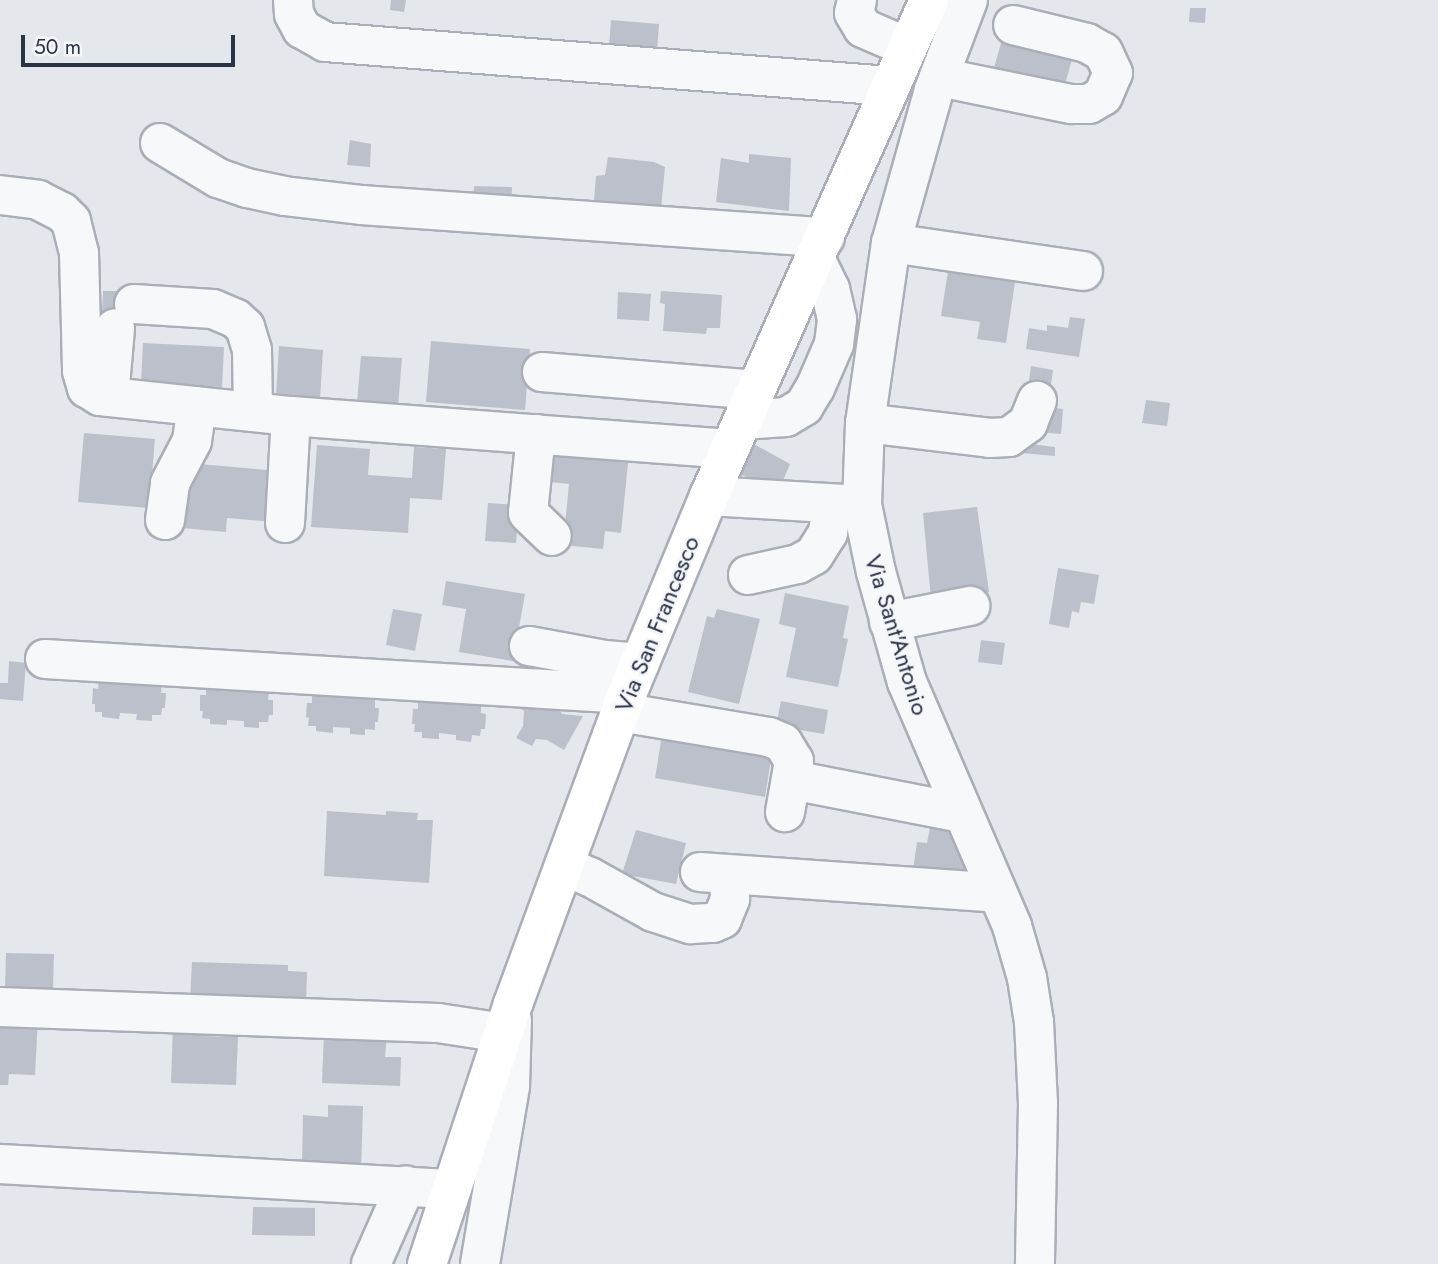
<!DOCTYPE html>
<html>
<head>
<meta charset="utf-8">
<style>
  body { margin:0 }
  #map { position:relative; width:1438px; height:1264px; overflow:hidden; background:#e4e7ec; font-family:Jost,sans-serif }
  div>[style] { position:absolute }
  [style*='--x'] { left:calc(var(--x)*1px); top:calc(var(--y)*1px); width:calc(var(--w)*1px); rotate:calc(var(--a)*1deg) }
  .building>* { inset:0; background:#bbc0ca }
  .roads { filter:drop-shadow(2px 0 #a9aeb7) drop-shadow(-2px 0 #a9aeb7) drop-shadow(0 2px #a9aeb7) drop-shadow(0 -2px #a9aeb7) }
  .minor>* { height:38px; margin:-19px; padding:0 19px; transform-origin:19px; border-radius:19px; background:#f7f8fa }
  .major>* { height:38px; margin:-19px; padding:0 19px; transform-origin:19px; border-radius:19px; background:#fff }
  span { translate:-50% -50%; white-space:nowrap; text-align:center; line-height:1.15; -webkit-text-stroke:5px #f4f6f9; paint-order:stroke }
  .street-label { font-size:24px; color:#2b3445 }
  .scale { position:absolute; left:21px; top:35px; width:214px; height:32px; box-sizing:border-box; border:4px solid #2b3445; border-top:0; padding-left:9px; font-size:21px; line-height:24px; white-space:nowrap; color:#2b3445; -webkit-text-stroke:5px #f4f6f9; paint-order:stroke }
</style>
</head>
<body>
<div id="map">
  <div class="building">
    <i style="clip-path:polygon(391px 0,406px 0,404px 12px,390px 10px)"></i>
    <i style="clip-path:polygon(1190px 8px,1206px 8px,1205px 23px,1189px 22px)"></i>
    <i style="clip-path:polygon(611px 20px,659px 24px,656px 63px,608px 60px)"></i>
    <i style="clip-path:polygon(1004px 33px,1074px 53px,1063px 91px,993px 71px)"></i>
    <i style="clip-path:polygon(350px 140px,371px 144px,370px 167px,347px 165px)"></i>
    <i style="clip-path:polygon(749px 154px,791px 158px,789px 211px,716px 202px,721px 158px,749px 163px)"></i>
    <i style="clip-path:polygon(608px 157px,654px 162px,665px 167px,660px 220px,593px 213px,596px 176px,605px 175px)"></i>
    <i style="clip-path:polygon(474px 186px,512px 187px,511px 209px,473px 207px)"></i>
    <i style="clip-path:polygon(950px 258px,1017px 268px,1006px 343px,977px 339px,980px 322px,941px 316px)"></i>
    <i style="clip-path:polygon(103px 291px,125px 291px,124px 318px,102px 317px)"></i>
    <i style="clip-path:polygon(661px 291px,722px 295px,720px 328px,707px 328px,706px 334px,663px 331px,665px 304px,660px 303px)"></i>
    <i style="clip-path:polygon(618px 292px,651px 294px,649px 321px,617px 319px)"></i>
    <i style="clip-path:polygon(1070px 317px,1085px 319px,1079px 357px,1026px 349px,1029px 328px,1047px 331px,1047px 325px,1068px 328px)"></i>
    <i style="clip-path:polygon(431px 341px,530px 349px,525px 410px,426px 402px)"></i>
    <i style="clip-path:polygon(143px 343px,224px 347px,222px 387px,141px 383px)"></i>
    <i style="clip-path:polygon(279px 346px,323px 350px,320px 399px,276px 396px)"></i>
    <i style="clip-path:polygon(361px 356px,402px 358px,398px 406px,357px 403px)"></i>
    <i style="clip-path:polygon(1031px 366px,1053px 370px,1050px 392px,1028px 389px)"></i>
    <i style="clip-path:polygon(1146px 400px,1170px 403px,1167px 426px,1142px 423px)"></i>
    <i style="clip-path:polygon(1039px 406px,1063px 409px,1061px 434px,1037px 432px)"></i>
    <i style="clip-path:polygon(84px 433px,155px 439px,149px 508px,78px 502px)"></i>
    <i style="clip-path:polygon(750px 442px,790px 464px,778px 492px,736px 472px)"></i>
    <i style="clip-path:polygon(1022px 443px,1055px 447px,1055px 456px,1021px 453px)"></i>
    <i style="clip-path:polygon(317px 445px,370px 449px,368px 475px,412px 478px,414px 447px,446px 449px,442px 500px,410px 498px,408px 533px,311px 527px)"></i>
    <i style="clip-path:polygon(544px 454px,628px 463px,621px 533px,605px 531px,603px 549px,563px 545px,569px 484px,541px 481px)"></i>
    <i style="clip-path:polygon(188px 463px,278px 471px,274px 522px,227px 518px,226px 532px,182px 528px)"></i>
    <i style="clip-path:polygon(488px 503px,519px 505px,516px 543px,485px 541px)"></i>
    <i style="clip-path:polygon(977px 507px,989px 592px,931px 599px,923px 513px)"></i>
    <i style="clip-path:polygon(1058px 568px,1099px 575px,1094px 604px,1081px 602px,1079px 613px,1072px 611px,1069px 628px,1049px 624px)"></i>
    <i style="clip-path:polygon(446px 581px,525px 594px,513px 661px,459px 652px,466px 609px,442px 605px)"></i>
    <i style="clip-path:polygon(785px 593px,849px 606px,843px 638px,848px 639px,838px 687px,786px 677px,796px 628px,779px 624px)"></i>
    <i style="clip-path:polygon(393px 609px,422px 614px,415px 651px,386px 645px)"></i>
    <i style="clip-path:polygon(717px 609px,760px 619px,739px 704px,688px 692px,707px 616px,714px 618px)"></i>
    <i style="clip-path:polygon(981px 640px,1005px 643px,1002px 665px,978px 662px)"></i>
    <i style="clip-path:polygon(9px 661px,26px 663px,23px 701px,0 699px,0 683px,8px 683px)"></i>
    <i style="clip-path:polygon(99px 679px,162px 684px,161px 693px,166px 693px,165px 708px,162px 708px,161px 715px,152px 715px,152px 721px,136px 720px,137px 714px,120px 713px,119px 719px,102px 717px,102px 712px,95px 712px,95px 704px,92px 704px,93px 688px,98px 689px)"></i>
    <i style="clip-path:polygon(206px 686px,269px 690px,268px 700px,273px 700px,273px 715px,269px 715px,268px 722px,259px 722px,259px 728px,244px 727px,244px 721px,227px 720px,227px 725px,210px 724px,210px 719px,202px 718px,203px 711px,200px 711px,200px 695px,206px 695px)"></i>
    <i style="clip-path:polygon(312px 694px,375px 698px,375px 708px,379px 708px,378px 722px,375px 722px,375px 730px,365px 729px,365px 735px,350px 734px,350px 728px,333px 727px,333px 733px,316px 731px,316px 726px,308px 726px,309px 718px,306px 717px,307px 703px,312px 703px)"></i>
    <i style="clip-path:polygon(523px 697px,558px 707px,562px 714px,583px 716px,564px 750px,547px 740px,536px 739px,532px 746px,516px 738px,523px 726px,524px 711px,518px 707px)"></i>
    <i style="clip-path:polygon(418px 700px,481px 704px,481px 713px,486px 714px,485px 729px,481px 729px,480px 736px,472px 735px,471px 742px,456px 740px,456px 735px,439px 733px,439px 739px,422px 738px,422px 732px,414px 732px,415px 724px,412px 724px,413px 709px,418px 709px)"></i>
    <i style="clip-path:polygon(781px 701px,828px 710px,824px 734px,776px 726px)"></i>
    <i style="clip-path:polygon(663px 729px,773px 747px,765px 797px,655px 778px)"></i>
    <i style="clip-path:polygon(327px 811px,386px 815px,386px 811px,418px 813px,417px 820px,433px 820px,429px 883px,324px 876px)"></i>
    <i style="clip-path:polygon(931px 822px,955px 826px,969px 851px,970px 880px,913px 870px,917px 842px,927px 843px)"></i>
    <i style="clip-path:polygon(636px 830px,686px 843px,676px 884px,622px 874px)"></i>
    <i style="clip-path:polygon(6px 953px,54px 954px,53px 990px,5px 989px)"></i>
    <i style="clip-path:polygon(192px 962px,288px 965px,288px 971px,307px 972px,306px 1005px,190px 1001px)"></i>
    <i style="clip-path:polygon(0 1016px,38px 1018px,35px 1075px,9px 1074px,8px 1085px,0 1085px)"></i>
    <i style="clip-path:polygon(173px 1024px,201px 1025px,201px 1036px,238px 1037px,236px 1085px,171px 1083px)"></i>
    <i style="clip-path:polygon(324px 1031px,387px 1033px,385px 1057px,401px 1057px,400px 1086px,322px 1083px)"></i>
    <i style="clip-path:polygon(328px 1105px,363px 1106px,361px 1170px,302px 1168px,303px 1115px,328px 1117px)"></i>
    <i style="clip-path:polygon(253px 1207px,315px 1208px,315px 1236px,252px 1235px)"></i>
  </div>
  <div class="roads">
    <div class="minor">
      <i style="--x:293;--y:0;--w:14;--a:86"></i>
      <i style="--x:294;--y:14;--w:17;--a:62"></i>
      <i style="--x:302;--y:29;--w:26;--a:29"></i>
      <i style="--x:325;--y:42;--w:566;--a:4.46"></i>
      <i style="--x:857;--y:0;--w:13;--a:103"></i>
      <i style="--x:854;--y:13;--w:17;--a:59"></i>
      <i style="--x:863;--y:28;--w:48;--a:23.4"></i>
      <i style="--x:968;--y:0;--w:96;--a:110.7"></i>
      <i style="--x:934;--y:90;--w:159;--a:105.7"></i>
      <i style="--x:891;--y:243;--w:182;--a:98.2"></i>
      <i style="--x:865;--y:423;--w:82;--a:92.1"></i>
      <i style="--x:862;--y:505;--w:68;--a:78.2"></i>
      <i style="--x:876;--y:572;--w:114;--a:74.3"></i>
      <i style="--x:907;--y:682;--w:266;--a:66.7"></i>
      <i style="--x:1012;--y:926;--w:54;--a:73.9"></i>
      <i style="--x:1027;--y:978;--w:45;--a:81"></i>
      <i style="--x:1034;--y:1022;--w:82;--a:87.2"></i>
      <i style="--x:1038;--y:1104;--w:160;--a:91.1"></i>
      <i style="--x:939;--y:77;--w:135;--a:11.6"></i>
      <i style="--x:1071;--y:104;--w:18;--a:0"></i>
      <i style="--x:1089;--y:104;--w:16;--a:-30"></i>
      <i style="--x:1103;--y:96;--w:25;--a:-67"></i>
      <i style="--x:1113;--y:73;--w:23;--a:-115"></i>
      <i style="--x:1103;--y:52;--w:18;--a:-151"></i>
      <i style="--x:1087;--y:43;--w:76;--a:-166.3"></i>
      <i style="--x:160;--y:143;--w:68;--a:31.1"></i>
      <i style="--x:218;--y:178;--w:31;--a:19"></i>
      <i style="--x:247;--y:188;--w:38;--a:12"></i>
      <i style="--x:284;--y:196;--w:79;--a:6.6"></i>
      <i style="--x:362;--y:205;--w:464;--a:4"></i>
      <i style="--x:0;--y:195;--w:38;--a:7"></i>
      <i style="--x:38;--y:200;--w:27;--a:27"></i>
      <i style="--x:62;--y:212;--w:13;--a:45"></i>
      <i style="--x:71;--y:221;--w:33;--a:76"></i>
      <i style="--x:79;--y:253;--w:118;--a:88.5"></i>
      <i style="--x:82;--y:371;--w:18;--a:74"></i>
      <i style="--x:87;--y:388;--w:15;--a:32"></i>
      <i style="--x:100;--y:396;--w:192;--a:6"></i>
      <i style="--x:291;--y:416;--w:440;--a:4.3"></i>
      <i style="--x:891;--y:243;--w:194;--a:8.3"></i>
      <i style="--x:134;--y:304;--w:79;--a:3.6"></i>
      <i style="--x:213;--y:309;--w:25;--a:23"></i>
      <i style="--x:236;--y:319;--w:12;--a:42"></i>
      <i style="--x:245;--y:327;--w:24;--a:73"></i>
      <i style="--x:252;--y:350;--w:62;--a:89.1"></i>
      <i style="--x:542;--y:372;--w:215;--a:4.8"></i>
      <i style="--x:109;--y:397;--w:69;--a:-85"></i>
      <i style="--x:743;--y:420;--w:43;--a:-4"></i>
      <i style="--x:786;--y:417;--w:21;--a:-31"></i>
      <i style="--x:804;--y:406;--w:21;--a:-59"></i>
      <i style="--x:815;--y:388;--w:48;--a:-66.6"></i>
      <i style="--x:834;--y:344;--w:25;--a:-83"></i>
      <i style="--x:837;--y:319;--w:31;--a:-103"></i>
      <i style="--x:830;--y:289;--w:34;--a:-116"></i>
      <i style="--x:865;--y:423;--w:126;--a:6.8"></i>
      <i style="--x:990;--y:438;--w:19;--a:-3"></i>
      <i style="--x:1009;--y:437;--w:24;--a:-36"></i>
      <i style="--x:1028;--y:423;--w:24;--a:-68"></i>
      <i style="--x:536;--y:434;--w:79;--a:95.8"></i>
      <i style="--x:528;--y:513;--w:33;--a:44"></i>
      <i style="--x:709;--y:496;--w:153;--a:3.4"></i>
      <i style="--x:165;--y:520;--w:37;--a:-82"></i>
      <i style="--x:170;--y:483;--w:47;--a:-62.4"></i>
      <i style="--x:192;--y:441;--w:35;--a:-82"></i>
      <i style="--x:285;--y:523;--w:107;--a:-86.8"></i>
      <i style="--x:748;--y:575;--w:51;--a:-12.4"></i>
      <i style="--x:798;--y:564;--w:18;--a:-29"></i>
      <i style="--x:814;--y:555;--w:26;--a:-58"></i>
      <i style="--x:828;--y:533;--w:29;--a:-82"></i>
      <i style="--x:889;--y:622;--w:83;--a:-11.2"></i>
      <i style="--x:529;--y:646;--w:77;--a:10.4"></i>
      <i style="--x:605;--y:660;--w:35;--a:5"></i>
      <i style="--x:45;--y:659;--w:583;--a:3.44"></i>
      <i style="--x:620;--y:712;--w:151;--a:9.5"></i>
      <i style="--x:769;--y:737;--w:15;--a:23"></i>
      <i style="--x:783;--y:743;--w:21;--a:59"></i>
      <i style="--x:794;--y:761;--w:52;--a:100"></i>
      <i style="--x:792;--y:780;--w:172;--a:11"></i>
      <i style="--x:564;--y:866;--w:28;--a:23"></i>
      <i style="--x:590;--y:877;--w:72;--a:29.1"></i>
      <i style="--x:653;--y:912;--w:40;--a:18"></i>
      <i style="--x:691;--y:924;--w:22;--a:-3"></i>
      <i style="--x:713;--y:923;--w:10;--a:-24"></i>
      <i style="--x:722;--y:919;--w:22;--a:-68"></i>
      <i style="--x:730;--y:899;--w:24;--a:-92"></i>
      <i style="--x:700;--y:872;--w:298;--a:4"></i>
      <i style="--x:0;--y:1007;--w:438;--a:2.1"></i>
      <i style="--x:438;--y:1023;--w:66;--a:8.7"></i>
      <i style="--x:0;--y:1164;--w:452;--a:3.2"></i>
      <i style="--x:371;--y:1264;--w:86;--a:-66.1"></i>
      <i style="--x:480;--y:1264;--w:181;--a:-80.4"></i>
      <i style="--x:510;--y:1086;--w:66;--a:-88.3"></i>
    </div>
    <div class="major">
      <i style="--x:427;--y:1264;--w:274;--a:-71.7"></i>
      <i style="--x:513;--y:1004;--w:330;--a:-69.8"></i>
      <i style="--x:627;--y:694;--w:214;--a:-67.5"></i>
      <i style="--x:709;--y:496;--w:543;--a:-66.08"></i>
    </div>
  </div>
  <div class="street-label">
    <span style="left:657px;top:624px;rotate:-68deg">Via San Francesco</span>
    <span style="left:897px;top:635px;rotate:73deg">Via Sant'Antonio</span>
  </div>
  <div class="scale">50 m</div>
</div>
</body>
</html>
